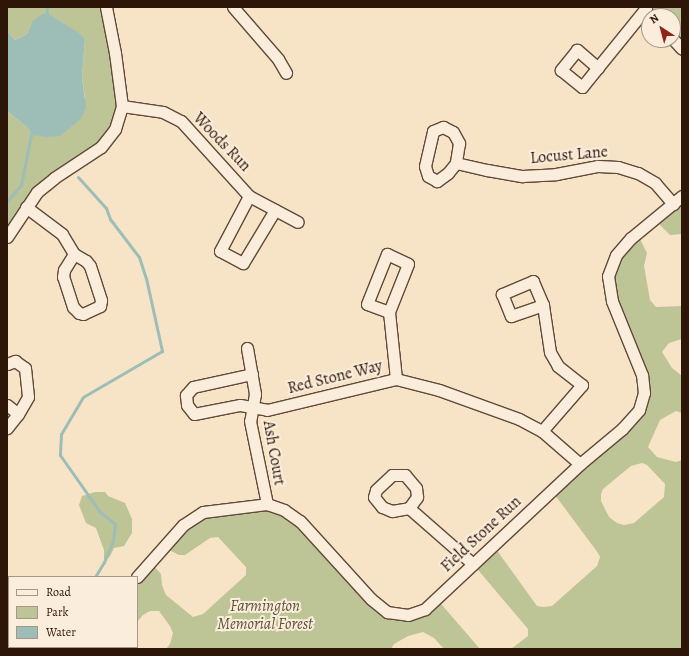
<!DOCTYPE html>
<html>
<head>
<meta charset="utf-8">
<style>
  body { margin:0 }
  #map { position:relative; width:689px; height:656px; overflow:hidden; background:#f7e4c7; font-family:Alegreya,serif }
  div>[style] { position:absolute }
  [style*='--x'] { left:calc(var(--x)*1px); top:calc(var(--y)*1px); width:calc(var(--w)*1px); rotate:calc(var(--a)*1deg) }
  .green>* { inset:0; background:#bdc496 }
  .water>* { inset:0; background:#9dbeb7 }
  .stream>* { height:3px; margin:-1.5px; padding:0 1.5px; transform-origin:1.5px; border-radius:1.5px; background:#9dbeb7 }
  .roads { filter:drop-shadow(1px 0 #604938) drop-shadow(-1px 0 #604938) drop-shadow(0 1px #604938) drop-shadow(0 -1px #604938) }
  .minor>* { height:11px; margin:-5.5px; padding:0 5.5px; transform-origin:5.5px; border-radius:5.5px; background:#faeddb }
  span { translate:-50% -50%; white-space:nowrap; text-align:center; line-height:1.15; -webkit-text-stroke:4px #faeddb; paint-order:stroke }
  .street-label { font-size:16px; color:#2d1508 }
  .park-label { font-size:16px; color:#5f523a; font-style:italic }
  .frame { position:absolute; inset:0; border:8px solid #2d1508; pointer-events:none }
  .legend { position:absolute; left:8px; top:576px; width:130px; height:72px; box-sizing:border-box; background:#faeddb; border:1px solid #a89787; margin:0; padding:5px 7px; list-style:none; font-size:12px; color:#2d1508 }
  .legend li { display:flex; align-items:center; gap:8px; height:20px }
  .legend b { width:20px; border:1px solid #a89787 }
  .north { position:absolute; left:641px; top:8px; width:40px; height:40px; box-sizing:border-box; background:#faeddb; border:1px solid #a89787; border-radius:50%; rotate:324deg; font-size:11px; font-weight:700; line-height:16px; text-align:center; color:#2d1508 }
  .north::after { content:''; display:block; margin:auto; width:14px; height:18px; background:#8f2418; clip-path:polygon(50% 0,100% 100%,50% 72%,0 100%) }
</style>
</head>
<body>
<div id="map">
  <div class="green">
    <i style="clip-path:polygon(7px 7px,106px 7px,122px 106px,115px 129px,54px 178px,7px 237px,7px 111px,26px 126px,33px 135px,85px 98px,82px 77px,85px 39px,32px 22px,27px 34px,15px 40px,7px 31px)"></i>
    <i style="clip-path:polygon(645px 7px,682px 7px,682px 49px,673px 39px,673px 16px,653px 16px)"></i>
    <i style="clip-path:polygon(682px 196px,682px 234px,670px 235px,654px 219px)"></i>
    <i style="clip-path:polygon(evenodd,637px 233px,647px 253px,644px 266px,650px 300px,656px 307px,682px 306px,682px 339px,669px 343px,662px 352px,672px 368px,682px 376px,682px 413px,676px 411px,660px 420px,648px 447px,657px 457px,676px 462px,682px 460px,682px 649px,511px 649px,528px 636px,528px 629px,473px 564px,493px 545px,537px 606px,543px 607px,552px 606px,597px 566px,600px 557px,598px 553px,552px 491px,622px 429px,644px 393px,608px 276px,637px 233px,642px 463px,647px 465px,665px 484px,664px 497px,634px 523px,624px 525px,617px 523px,609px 517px,601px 501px,601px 494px,603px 489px,631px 466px,642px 463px)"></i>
    <i style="clip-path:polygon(95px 492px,105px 492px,108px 496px,125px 503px,132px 519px,132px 533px,124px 546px,114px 548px,110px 556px,104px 562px,104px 550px,96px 528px,86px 523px,79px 505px,82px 496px)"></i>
    <i style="clip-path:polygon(267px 504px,284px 510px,387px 612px,408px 615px,436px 598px,480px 649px,444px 649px,434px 638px,423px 632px,408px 636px,394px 644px,391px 649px,166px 649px,170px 644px,173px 633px,170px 626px,159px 611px,150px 611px,143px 615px,137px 622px,137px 577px,150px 562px,161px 574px,162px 585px,166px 595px,193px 617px,203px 614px,246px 575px,246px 567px,218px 537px,210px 538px,185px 555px,179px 555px,163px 547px,203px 512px)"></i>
  </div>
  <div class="water">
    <i style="clip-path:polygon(47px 13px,79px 33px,85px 39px,82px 77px,86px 108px,81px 119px,60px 136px,46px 137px,33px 135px,26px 126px,7px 111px,7px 31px,15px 40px,27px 34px,32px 22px,42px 14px)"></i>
  </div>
  <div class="stream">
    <i style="--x:47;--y:15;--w:8;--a:-90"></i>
    <i style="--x:78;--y:177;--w:42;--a:47.9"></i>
    <i style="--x:106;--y:208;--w:12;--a:70"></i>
    <i style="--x:110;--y:219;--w:48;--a:52.7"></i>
    <i style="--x:139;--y:257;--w:22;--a:72"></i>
    <i style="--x:146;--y:278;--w:75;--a:77.6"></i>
    <i style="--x:162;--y:351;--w:91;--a:149.8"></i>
    <i style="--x:83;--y:397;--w:43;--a:120.7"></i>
    <i style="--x:61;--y:434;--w:21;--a:93"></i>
    <i style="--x:60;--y:455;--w:70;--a:54.9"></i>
    <i style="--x:100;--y:512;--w:19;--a:39"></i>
    <i style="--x:115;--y:524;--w:17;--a:97"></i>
    <i style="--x:113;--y:541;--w:23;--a:113"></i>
    <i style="--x:104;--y:562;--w:17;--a:121"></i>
    <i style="--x:7;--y:201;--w:21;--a:-49"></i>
    <i style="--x:21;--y:185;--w:56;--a:-78.7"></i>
  </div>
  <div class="roads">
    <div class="minor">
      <i style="--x:233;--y:7;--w:69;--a:49.1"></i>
      <i style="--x:278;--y:59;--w:16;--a:60"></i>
      <i style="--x:673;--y:39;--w:13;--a:48"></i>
      <i style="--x:598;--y:68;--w:28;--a:-139"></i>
      <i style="--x:577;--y:50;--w:26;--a:129"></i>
      <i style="--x:561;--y:70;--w:27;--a:39"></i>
      <i style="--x:582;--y:87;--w:102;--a:-51"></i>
      <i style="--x:122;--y:106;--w:41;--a:8.3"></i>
      <i style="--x:163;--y:112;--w:20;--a:27"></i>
      <i style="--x:181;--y:121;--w:101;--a:47.8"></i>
      <i style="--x:249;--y:196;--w:55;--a:28"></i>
      <i style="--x:456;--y:163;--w:13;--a:129"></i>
      <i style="--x:448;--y:173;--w:14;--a:144"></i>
      <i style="--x:437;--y:181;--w:10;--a:-151"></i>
      <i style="--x:428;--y:176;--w:10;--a:-107"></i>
      <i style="--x:425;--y:166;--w:36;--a:-77"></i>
      <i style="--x:433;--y:131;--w:11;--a:-22"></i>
      <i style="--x:443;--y:127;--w:11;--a:27"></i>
      <i style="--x:453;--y:132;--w:13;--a:61"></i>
      <i style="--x:459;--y:143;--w:20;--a:99"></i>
      <i style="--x:456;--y:163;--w:32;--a:13"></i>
      <i style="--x:487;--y:170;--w:36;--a:10"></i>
      <i style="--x:522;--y:176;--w:34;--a:-3"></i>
      <i style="--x:556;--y:174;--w:43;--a:-10.8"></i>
      <i style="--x:598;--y:166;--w:20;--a:3"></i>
      <i style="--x:618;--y:167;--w:21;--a:17"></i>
      <i style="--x:638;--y:173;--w:20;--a:30"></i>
      <i style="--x:655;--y:183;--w:28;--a:49"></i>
      <i style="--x:249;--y:196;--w:62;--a:117.8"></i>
      <i style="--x:220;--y:251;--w:26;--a:28"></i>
      <i style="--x:243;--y:263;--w:62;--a:-58.9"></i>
      <i style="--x:26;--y:207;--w:45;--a:36.9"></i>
      <i style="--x:62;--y:234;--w:23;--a:59"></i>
      <i style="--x:74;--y:254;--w:14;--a:30"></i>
      <i style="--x:86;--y:261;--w:6;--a:51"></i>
      <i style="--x:90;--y:266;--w:36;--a:72"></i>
      <i style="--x:101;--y:300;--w:6;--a:99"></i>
      <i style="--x:100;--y:306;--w:19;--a:155"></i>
      <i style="--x:83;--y:314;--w:4;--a:-166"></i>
      <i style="--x:79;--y:313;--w:8;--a:-135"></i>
      <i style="--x:73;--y:307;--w:32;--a:-108"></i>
      <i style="--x:63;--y:277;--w:7;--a:-82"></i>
      <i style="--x:64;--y:270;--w:19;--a:-58"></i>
      <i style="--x:7;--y:237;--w:54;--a:-56.3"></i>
      <i style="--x:37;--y:192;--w:22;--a:-39"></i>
      <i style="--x:54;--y:178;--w:56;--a:-33.4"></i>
      <i style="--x:101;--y:147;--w:23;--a:-52"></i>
      <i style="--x:115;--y:129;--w:24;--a:-73"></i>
      <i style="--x:122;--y:106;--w:53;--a:-97.5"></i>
      <i style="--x:115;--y:53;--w:47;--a:-101.1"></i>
      <i style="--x:389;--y:312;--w:23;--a:-160"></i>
      <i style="--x:367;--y:304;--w:54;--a:-68.2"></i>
      <i style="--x:387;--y:254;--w:23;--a:25"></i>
      <i style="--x:408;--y:264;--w:52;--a:111.6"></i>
      <i style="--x:389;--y:312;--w:67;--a:84"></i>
      <i style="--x:247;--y:348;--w:47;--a:80.1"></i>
      <i style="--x:255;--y:394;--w:27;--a:100"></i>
      <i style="--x:250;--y:421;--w:85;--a:78.4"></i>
      <i style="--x:7;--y:364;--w:9;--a:-21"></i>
      <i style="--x:15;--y:361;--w:12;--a:35"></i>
      <i style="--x:25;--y:368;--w:29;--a:84"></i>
      <i style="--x:28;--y:397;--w:20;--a:120"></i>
      <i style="--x:18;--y:414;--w:18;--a:128"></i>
      <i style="--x:252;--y:374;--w:60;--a:167.6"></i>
      <i style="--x:193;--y:387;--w:11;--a:131"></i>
      <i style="--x:186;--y:395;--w:10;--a:84"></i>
      <i style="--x:187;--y:405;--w:11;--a:52"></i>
      <i style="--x:194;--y:414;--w:47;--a:-11.1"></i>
      <i style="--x:240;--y:405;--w:27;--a:10"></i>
      <i style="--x:267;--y:410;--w:133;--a:-13.5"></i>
      <i style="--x:396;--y:379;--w:44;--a:14.3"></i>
      <i style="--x:439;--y:390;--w:85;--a:19.9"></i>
      <i style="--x:519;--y:419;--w:26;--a:28"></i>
      <i style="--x:542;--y:431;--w:50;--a:41"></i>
      <i style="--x:7;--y:405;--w:14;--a:39"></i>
      <i style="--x:542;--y:431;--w:61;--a:-49"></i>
      <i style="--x:582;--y:385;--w:31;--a:-142"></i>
      <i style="--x:558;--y:366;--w:16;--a:-120"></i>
      <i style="--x:550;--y:352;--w:48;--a:-98.5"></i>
      <i style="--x:543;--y:305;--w:26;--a:-113"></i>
      <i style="--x:533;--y:281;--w:34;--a:157"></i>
      <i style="--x:502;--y:294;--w:24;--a:68"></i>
      <i style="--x:511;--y:316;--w:34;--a:-19"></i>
      <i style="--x:409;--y:508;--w:14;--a:-54"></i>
      <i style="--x:417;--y:497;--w:9;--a:-96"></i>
      <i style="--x:416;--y:488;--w:17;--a:-130"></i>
      <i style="--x:405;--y:475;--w:13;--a:180"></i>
      <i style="--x:392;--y:475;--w:22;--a:137"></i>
      <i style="--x:376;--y:490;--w:7;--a:106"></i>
      <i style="--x:374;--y:497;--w:13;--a:51"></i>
      <i style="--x:382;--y:507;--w:11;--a:22"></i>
      <i style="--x:392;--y:511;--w:17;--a:-10"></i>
      <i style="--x:409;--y:508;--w:85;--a:41.2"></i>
      <i style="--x:137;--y:577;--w:69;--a:-48.5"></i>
      <i style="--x:183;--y:525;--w:24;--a:-33"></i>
      <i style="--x:203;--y:512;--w:64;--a:-7.1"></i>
      <i style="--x:267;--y:504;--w:18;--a:19"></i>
      <i style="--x:284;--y:510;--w:19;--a:35"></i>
      <i style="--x:300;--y:521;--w:105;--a:47.7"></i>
      <i style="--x:371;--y:599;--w:21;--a:39"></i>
      <i style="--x:387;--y:612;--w:21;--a:8"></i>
      <i style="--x:408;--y:615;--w:18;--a:-19"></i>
      <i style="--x:425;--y:609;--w:212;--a:-43.1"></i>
      <i style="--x:580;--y:464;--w:55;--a:-39.8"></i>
      <i style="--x:622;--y:429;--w:25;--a:-48"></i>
      <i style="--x:639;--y:410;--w:18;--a:-74"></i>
      <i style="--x:644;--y:393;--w:18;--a:-96"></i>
      <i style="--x:642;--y:375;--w:80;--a:-112.1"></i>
      <i style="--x:612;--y:301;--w:25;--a:-99"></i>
      <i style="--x:608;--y:276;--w:22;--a:-69"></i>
      <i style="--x:616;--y:255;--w:23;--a:-49"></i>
      <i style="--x:631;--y:238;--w:66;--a:-39.5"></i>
      <i style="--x:7;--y:631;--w:2;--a:27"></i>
      <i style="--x:43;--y:647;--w:6;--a:18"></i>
      <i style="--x:49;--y:649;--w:8;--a:-14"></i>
    </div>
  </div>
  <div class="street-label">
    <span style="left:222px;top:142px;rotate:46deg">Woods Run</span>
    <span style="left:569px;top:155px;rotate:-5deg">Locust Lane</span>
    <span style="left:335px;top:377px;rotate:-14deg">Red Stone Way</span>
    <span style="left:274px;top:453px;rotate:80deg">Ash Court</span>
    <span style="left:481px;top:534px;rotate:-43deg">Field Stone Run</span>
  </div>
  <div class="park-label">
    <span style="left:265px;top:615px">Farmington<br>Memorial Forest</span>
  </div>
  <div class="frame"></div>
  <ul class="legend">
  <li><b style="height:5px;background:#faeddb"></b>Road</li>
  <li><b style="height:11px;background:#bdc496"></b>Park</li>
  <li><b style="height:11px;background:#9dbeb7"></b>Water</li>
  </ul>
  <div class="north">N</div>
</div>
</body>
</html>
